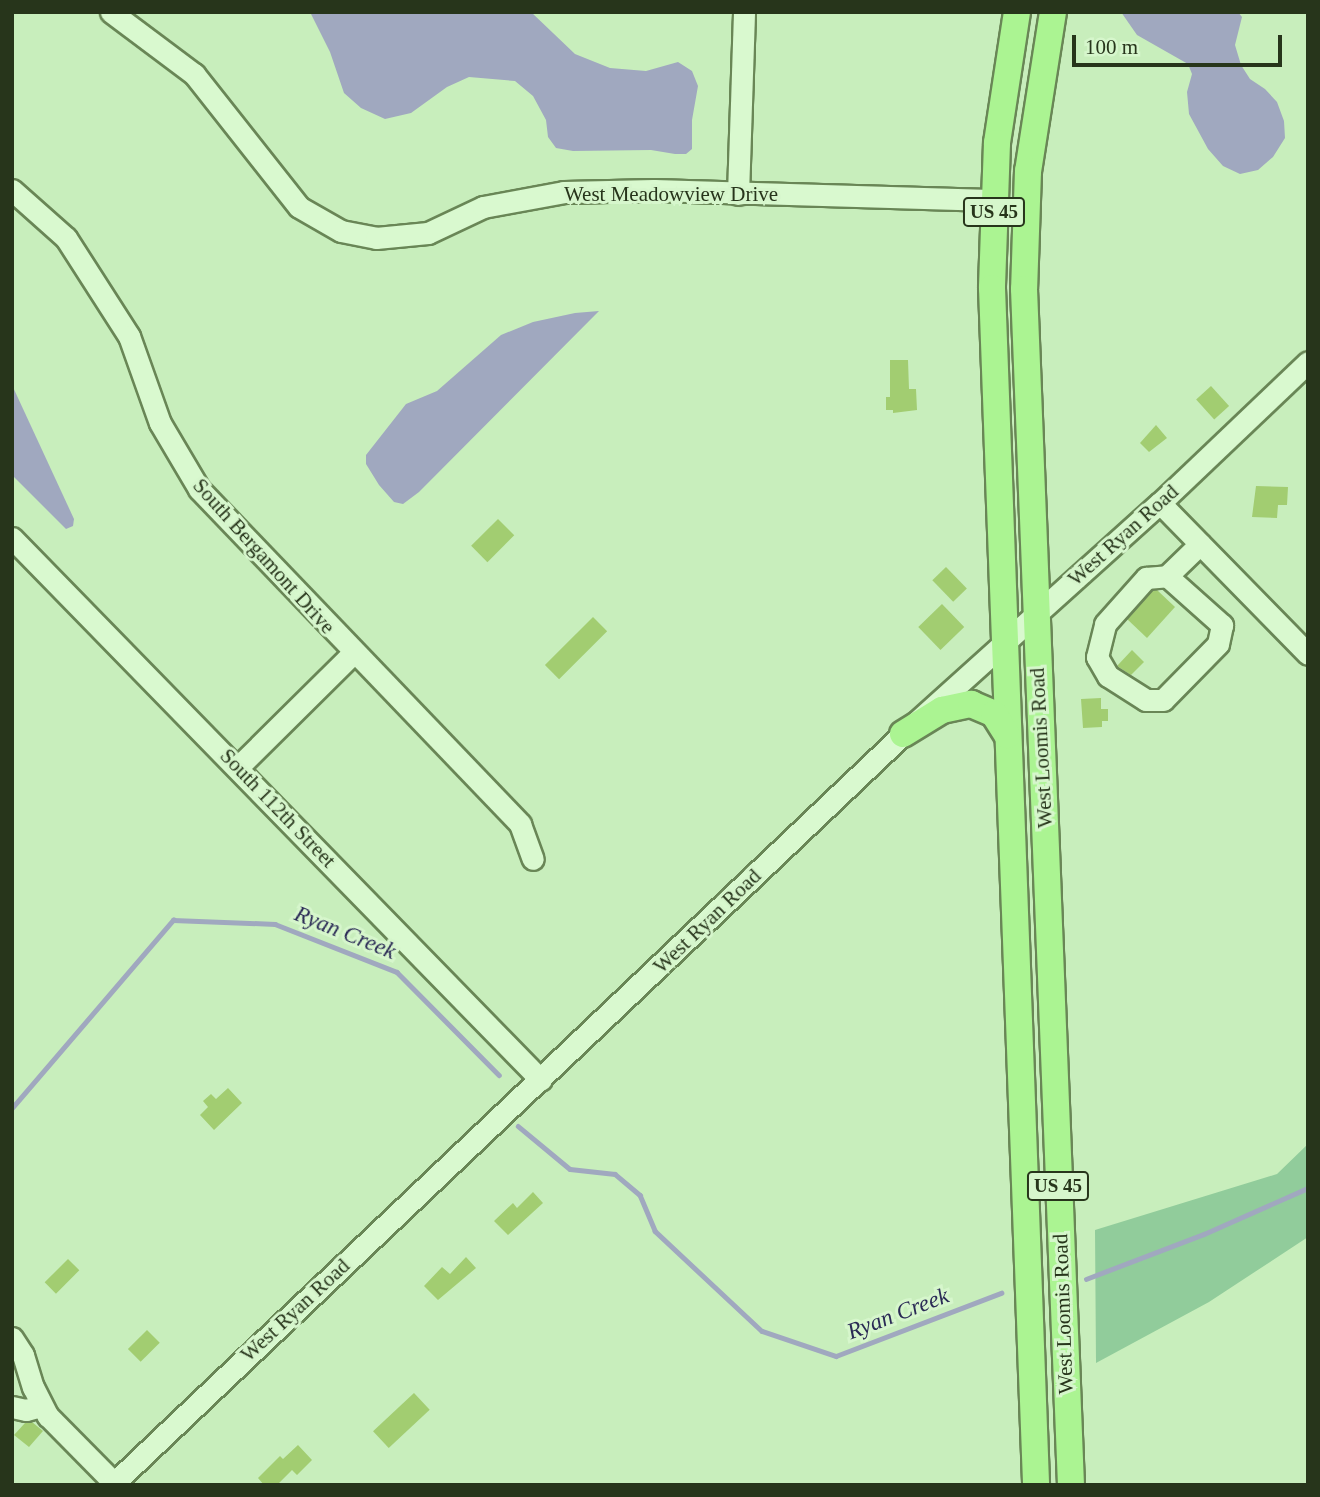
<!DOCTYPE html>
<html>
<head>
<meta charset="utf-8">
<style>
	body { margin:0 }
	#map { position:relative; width:1320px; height:1497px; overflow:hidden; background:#c8eebc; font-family:Georgia,serif }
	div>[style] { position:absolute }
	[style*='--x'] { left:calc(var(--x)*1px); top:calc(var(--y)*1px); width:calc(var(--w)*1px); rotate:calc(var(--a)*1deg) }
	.green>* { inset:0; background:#91cc9b }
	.water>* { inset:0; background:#a0a8bf }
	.stream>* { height:4.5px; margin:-2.25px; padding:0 2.25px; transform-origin:2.25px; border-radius:2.25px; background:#a0a8bf }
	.building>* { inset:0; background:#a2cd71; transform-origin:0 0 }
	.roads { filter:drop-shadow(2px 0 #698656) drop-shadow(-2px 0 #698656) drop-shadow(0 2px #698656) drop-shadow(0 -2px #698656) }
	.minor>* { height:21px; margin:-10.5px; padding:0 10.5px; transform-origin:10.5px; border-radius:10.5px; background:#d9f9cf }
	.major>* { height:26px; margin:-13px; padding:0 13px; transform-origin:13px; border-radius:13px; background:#abf492 }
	span { translate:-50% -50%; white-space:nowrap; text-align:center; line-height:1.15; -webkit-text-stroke:6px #d6f6cc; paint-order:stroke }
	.shield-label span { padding:2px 5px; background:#d6f6cc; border:2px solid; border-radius:5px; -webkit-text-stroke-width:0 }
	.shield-label { font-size:19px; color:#27351b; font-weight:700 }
	.street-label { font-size:21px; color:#27351b }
	.water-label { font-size:23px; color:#2a2a55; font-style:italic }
	.frame { position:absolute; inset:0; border:14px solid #27351b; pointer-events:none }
	.scale { position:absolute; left:1072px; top:35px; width:210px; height:32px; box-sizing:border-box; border:4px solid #27351b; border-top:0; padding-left:9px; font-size:21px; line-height:24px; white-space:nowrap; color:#27351b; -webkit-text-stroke:5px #d6f6cc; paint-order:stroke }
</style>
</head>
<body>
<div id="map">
	<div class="green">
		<i style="clip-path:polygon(1308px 1144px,1308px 1237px,1209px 1302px,1096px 1363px,1095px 1230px,1277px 1174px)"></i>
	</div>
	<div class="water">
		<i style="clip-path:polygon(310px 12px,531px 12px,575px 54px,610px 68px,646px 71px,678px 62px,692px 71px,698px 86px,692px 120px,692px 149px,686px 154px,675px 154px,651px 150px,573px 151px,556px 148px,548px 137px,546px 120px,533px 96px,515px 81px,469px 77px,447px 87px,411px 113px,385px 119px,361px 108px,344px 93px,330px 52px)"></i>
		<i style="clip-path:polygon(1121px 12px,1238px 12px,1242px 17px,1235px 45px,1241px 65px,1250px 79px,1265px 89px,1277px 102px,1284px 121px,1285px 138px,1273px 157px,1258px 170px,1240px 174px,1223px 166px,1208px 149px,1189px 114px,1187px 92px,1192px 74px,1188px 64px,1137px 35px)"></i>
		<i style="clip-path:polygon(599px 311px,419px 492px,403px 504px,394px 502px,379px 485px,366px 464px,366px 455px,406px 404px,437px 391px,501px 335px,533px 322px,575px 313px)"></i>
		<i style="clip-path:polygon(12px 385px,74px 519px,73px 526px,66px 529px,12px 475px)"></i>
	</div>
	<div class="stream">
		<i style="--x:12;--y:1108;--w:248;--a:-49.4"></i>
		<i style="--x:173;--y:920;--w:102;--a:2.2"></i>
		<i style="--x:275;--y:924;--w:131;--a:21.5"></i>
		<i style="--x:397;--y:972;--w:145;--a:45.3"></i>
		<i style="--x:518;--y:1126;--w:67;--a:39.6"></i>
		<i style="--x:570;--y:1169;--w:45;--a:6.3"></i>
		<i style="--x:615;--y:1174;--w:33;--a:40"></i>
		<i style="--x:640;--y:1195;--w:39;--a:67"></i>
		<i style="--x:655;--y:1231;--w:146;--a:43.1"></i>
		<i style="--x:762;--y:1331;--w:78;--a:18.7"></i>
		<i style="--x:836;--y:1356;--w:177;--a:-20.9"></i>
		<i style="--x:1086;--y:1279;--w:126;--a:-20.9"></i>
		<i style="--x:1204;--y:1234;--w:114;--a:-23.9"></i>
	</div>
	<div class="building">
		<i style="clip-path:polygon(890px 360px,908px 360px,909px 389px,916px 389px,917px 410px,893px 413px,893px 410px,886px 410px,886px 397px,890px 397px)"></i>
		<i style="left:1211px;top:386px;width:27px;height:20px;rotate:48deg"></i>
		<i style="clip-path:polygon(1156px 425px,1167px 438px,1149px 452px,1140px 443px)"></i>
		<i style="clip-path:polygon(1256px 486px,1288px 487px,1287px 505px,1278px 505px,1277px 518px,1252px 517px)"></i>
		<i style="left:498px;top:519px;width:23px;height:38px;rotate:45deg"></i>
		<i style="left:946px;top:567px;width:30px;height:19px;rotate:46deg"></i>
		<i style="clip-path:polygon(1157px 590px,1175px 607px,1147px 638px,1127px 619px,1152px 591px)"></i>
		<i style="left:942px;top:604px;width:32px;height:33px;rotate:46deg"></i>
		<i style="left:593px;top:617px;width:20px;height:68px;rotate:45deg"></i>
		<i style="clip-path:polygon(1132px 650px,1144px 662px,1131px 675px,1117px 666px)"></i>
		<i style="clip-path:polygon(1101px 698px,1101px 709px,1108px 709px,1108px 721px,1102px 721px,1102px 727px,1083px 728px,1081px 699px)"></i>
		<i style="clip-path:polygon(228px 1088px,242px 1103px,214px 1130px,200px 1115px,208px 1107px,203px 1101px,211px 1094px,216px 1099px)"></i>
		<i style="clip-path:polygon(533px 1192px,543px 1203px,508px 1235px,494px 1221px,513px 1203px,517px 1208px)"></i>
		<i style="clip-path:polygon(466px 1257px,476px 1268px,438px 1300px,424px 1286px,442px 1267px,450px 1274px)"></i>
		<i style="left:68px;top:1259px;width:16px;height:33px;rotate:45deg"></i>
		<i style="left:147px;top:1330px;width:18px;height:27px;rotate:45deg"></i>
		<i style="left:414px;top:1393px;width:23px;height:56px;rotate:47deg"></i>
		<i style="clip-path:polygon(32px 1422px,43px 1431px,29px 1447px,14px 1435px,25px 1423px)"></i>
		<i style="clip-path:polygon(298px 1445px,312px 1460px,297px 1475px,292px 1470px,277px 1485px,264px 1485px,258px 1478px,280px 1456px,283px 1459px)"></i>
	</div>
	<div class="roads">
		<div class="minor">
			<i style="--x:111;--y:12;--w:104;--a:36.8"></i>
			<i style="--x:194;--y:74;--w:169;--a:51.7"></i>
			<i style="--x:299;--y:207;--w:48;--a:29.7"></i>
			<i style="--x:341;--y:231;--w:36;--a:11"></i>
			<i style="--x:376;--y:238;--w:52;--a:-5.5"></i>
			<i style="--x:428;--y:233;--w:61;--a:-25.3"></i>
			<i style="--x:483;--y:207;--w:82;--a:-10.5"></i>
			<i style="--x:564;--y:192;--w:90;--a:-1.3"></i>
			<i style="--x:654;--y:190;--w:341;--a:1.7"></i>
			<i style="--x:12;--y:190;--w:72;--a:41.6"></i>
			<i style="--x:66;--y:238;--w:117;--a:57.3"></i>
			<i style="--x:129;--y:336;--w:92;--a:70.4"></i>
			<i style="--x:160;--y:423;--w:77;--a:59.4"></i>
			<i style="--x:199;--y:489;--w:464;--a:46.2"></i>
			<i style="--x:520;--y:824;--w:37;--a:70"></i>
			<i style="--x:738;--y:194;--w:182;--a:-88.1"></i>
			<i style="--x:1160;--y:503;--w:211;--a:45.6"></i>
			<i style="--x:12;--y:538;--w:757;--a:45.7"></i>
			<i style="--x:1167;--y:576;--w:74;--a:41.7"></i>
			<i style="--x:1222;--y:625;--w:19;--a:102"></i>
			<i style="--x:1218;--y:644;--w:78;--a:134.5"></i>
			<i style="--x:1163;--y:700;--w:17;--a:180"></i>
			<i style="--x:1146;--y:700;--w:45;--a:-147.7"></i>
			<i style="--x:1108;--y:676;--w:22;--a:-120"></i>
			<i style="--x:1097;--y:657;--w:34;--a:-76"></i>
			<i style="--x:1105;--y:624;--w:62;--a:-48.3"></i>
			<i style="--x:1146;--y:578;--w:21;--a:-5"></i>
			<i style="--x:1167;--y:576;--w:46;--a:-44.1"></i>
			<i style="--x:238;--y:767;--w:162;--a:-44.7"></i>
			<i style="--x:12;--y:1338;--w:20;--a:57"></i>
			<i style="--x:23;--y:1355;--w:34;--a:73"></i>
			<i style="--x:33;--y:1387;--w:33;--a:63"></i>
			<i style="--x:48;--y:1416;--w:94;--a:45.4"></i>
			<i style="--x:12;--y:1407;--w:14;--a:12"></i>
			<i style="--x:26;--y:1410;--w:16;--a:-15"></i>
			<i style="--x:112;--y:1485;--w:1091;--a:-43.51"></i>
			<i style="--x:903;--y:734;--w:346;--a:-42"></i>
			<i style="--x:1160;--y:503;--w:204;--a:-43.6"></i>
		</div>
		<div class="major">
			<i style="--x:1017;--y:12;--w:133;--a:98.7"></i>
			<i style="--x:997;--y:143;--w:145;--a:92"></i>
			<i style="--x:992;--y:288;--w:1198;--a:87.89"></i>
			<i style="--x:1053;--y:12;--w:161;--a:98.9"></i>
			<i style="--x:1028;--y:171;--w:118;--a:91.9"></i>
			<i style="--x:1024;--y:289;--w:1197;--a:87.75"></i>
			<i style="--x:903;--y:734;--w:46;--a:-31.6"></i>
			<i style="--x:942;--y:710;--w:30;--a:-12"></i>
			<i style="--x:971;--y:704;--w:25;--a:23"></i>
			<i style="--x:994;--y:714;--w:25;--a:58"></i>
		</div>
	</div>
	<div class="shield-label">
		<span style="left:994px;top:212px">US 45</span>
		<span style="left:1058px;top:1186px">US 45</span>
	</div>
	<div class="street-label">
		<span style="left:671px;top:194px">West Meadowview Drive</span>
		<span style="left:1123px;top:535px;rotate:-42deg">West Ryan Road</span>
		<span style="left:264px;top:556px;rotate:48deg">South Bergamont Drive</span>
		<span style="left:1041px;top:748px;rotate:-93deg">West Loomis Road</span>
		<span style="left:278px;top:808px;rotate:46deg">South 112th Street</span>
		<span style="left:707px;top:921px;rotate:-44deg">West Ryan Road</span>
		<span style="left:295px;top:1310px;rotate:-43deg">West Ryan Road</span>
		<span style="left:1063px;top:1314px;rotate:-92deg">West Loomis Road</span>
	</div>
	<div class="water-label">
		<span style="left:345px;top:933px;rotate:22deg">Ryan Creek</span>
		<span style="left:898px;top:1314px;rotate:-21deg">Ryan Creek</span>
	</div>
	<div class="frame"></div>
	<div class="scale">100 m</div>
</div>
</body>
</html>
